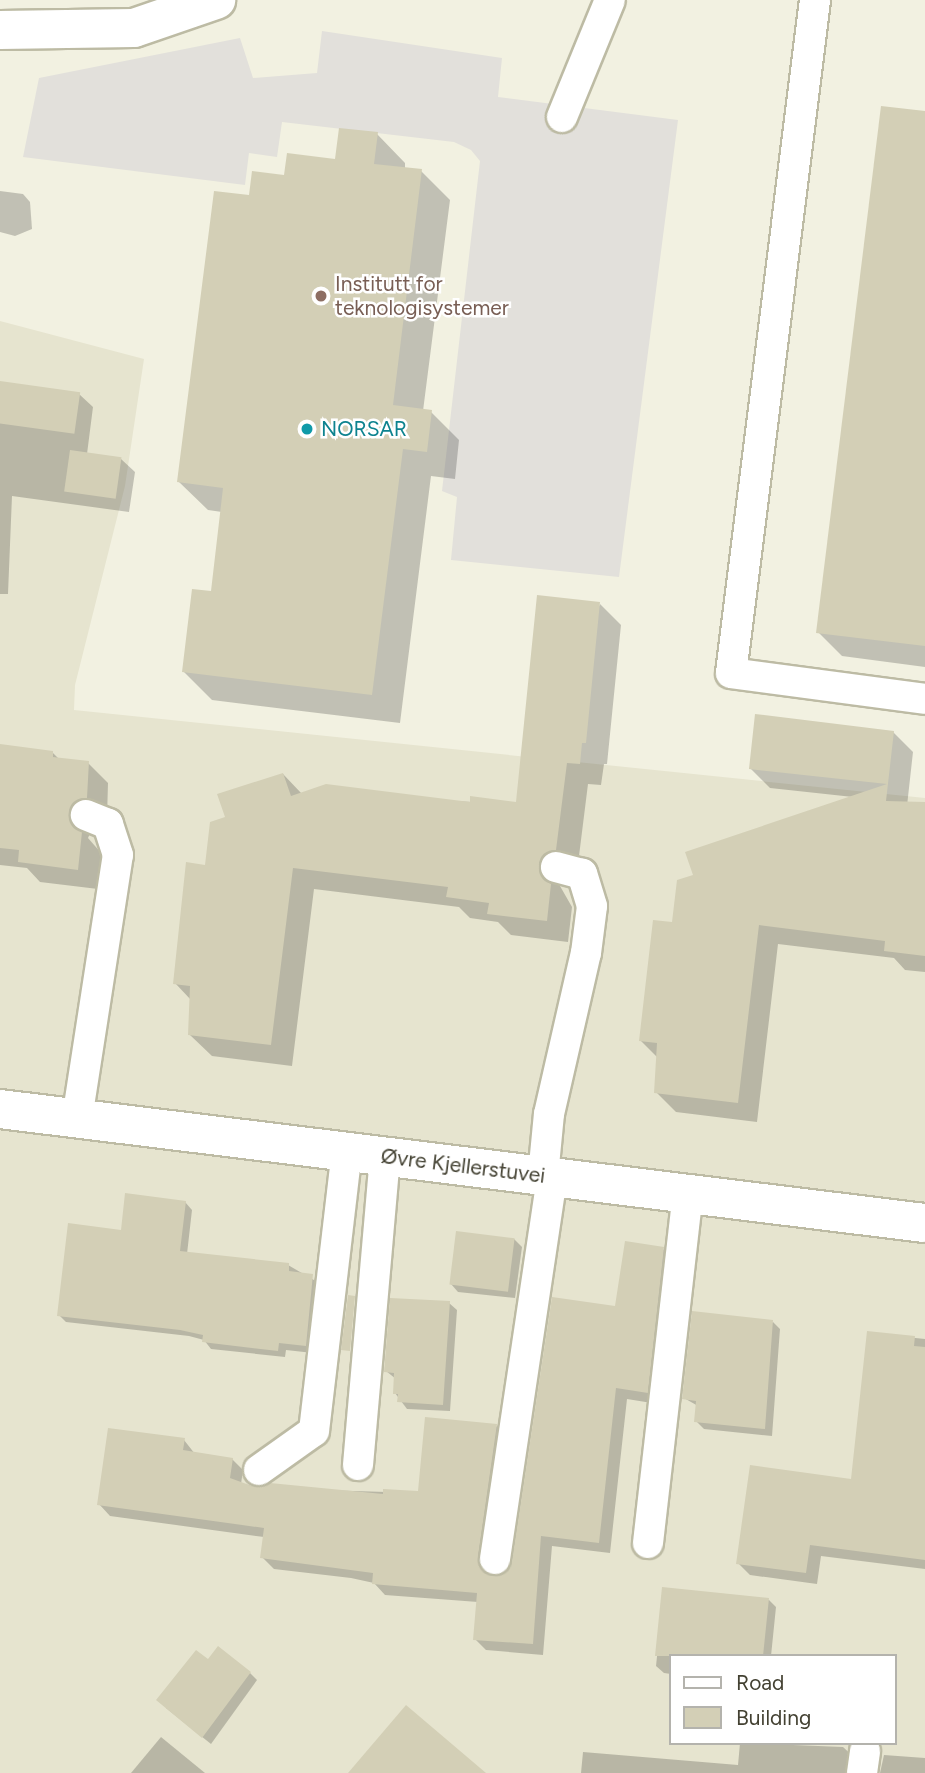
<!DOCTYPE html>
<html>
<head>
<meta charset="utf-8">
<style>
	body { margin:0 }
	#map { position:relative; width:925px; height:1773px; overflow:hidden; background:#f2f1e1; font-family:Figtree,sans-serif }
	div>[style] { position:absolute }
	[style*='--x'] { left:calc(var(--x)*1px); top:calc(var(--y)*1px); width:calc(var(--w)*1px); rotate:calc(var(--a)*1deg) }
	.residential>* { inset:0; background:#e6e4cf }
	.parking>* { inset:0; background:#e2e0db }
	.shadow>* { inset:0; background:#0003 }
	.building>* { inset:0; background:#d3cfb6; transform-origin:0 0 }
	.roads { filter:drop-shadow(2px 0 #bdbba4) drop-shadow(-2px 0 #bdbba4) drop-shadow(0 2px #bdbba4) drop-shadow(0 -2px #bdbba4) }
	.lane>* { height:30px; margin:-15px; padding:0 15px; transform-origin:15px; border-radius:15px; background:#fff }
	.street>* { height:38px; margin:-19px; padding:0 19px; transform-origin:19px; border-radius:19px; background:#fff }
	.dots>* { width:19px; height:19px; translate:-50% -50%; box-sizing:border-box; border:4px solid #fff; border-radius:50% }
	span { translate:-50% -50%; white-space:nowrap; text-align:center; line-height:1.15; -webkit-text-stroke:5px #fff; paint-order:stroke }
	.education-label { font-size:21px; color:#785e54 }
	.left { translate:0 -50%; text-align:left }
	.culture-label { font-size:21px; color:#0d838f }
	.street-label { font-size:21px; color:#434132 }
	.legend { position:absolute; left:669px; top:1654px; width:228px; height:91px; box-sizing:border-box; background:#fff; border:2px solid #b4b3ad; margin:0; padding:9px 12px; list-style:none; font-size:21px; color:#434132 }
	.legend li { display:flex; align-items:center; gap:14px; height:35px }
	.legend b { width:35px; border:2px solid #b4b3ad }
</style>
</head>
<body>
<div id="map">
	<div class="residential">
		<i style="clip-path:polygon(evenodd,0 321px,144px 359px,125px 486px,75px 685px,74px 710px,925px 798px,925px 1773px,0 1773px,0 321px,671px 1656px,895px 1656px,895px 1743px,671px 1743px,671px 1656px)"></i>
	</div>
	<div class="parking">
		<i style="clip-path:polygon(322px 31px,502px 58px,498px 97px,678px 120px,619px 577px,451px 560px,457px 497px,442px 491px,480px 161px,471px 150px,454px 142px,282px 122px,277px 157px,249px 153px,245px 185px,23px 157px,39px 78px,240px 38px,253px 78px,317px 73px)"></i>
	</div>
	<div class="shadow">
		<i style="clip-path:polygon(925px 113px,925px 667px,842px 656px,818px 632px)"></i>
		<i style="clip-path:polygon(377px 134px,405px 163px,405px 169px,421px 171px,450px 200px,423px 411px,431px 412px,459px 440px,455px 479px,431px 476px,400px 723px,212px 700px,183px 671px,212px 593px,222px 512px,208px 510px,179px 482px,250px 197px,286px 177px,336px 161px)"></i>
		<i style="clip-path:polygon(0 191px,23px 194px,30px 202px,32px 229px,15px 236px,0 232px)"></i>
		<i style="clip-path:polygon(0 383px,79px 394px,93px 407px,87px 454px,121px 459px,135px 472px,129px 512px,12px 496px,8px 594px,0 594px)"></i>
		<i style="clip-path:polygon(600px 604px,621px 625px,607px 764px,604px 764px,601px 785px,588px 784px,577px 872px,566px 876px,560px 886px,572px 907px,568px 942px,511px 935px,498px 922px,470px 918px,459px 907px,314px 889px,292px 1066px,212px 1056px,190px 1035px,191px 1000px,175px 983px,207px 866px,227px 818px,283px 774px,302px 794px,517px 804px)"></i>
		<i style="clip-path:polygon(893px 732px,913px 752px,902px 851px,925px 854px,925px 972px,905px 970px,894px 958px,778px 944px,757px 1122px,676px 1112px,656px 1092px,658px 1058px,641px 1041px,673px 924px,695px 876px,853px 797px,770px 788px,751px 769px)"></i>
		<i style="clip-path:polygon(0 752px,52px 752px,59px 759px,88px 763px,108px 783px,107px 818px,95px 822px,88px 838px,102px 854px,98px 889px,40px 882px,27px 868px,0 865px)"></i>
		<i style="clip-path:polygon(185px 1202px,192px 1210px,187px 1254px,288px 1265px,319px 1283px,313px 1353px,286px 1350px,285px 1357px,211px 1349px,204px 1340px,189px 1336px,66px 1322px,59px 1315px,122px 1232px)"></i>
		<i style="clip-path:polygon(514px 1239px,522px 1247px,515px 1298px,458px 1292px,451px 1284px)"></i>
		<i style="clip-path:polygon(663px 1249px,675px 1260px,658px 1404px,627px 1399px,610px 1553px,552px 1546px,543px 1655px,486px 1650px,475px 1639px,478px 1602px,385px 1595px,374px 1583px,351px 1578px,274px 1569px,262px 1557px,264px 1537px,110px 1516px,99px 1504px,184px 1440px,195px 1454px,232px 1459px,243px 1470px,241px 1484px,252px 1488px,420px 1493px,497px 1426px,508px 1437px,488px 1570px,491px 1576px,501px 1577px,514px 1562px,617px 1308px)"></i>
		<i style="clip-path:polygon(449px 1303px,457px 1310px,450px 1411px,407px 1409px,395px 1393px,396px 1379px,386px 1371px)"></i>
		<i style="clip-path:polygon(773px 1322px,780px 1329px,772px 1436px,704px 1429px,696px 1421px,698px 1406px,684px 1398px)"></i>
		<i style="clip-path:polygon(868px 1333px,925px 1339px,925px 1569px,821px 1556px,817px 1584px,750px 1575px,738px 1563px,853px 1480px)"></i>
		<i style="clip-path:polygon(664px 1589px,769px 1600px,776px 1607px,771px 1656px,671px 1656px,671px 1674px,664px 1673px,656px 1666px)"></i>
		<i style="clip-path:polygon(208px 1661px,250px 1673px,257px 1680px,211px 1744px,166px 1708px)"></i>
		<i style="clip-path:polygon(161px 1737px,205px 1773px,131px 1773px)"></i>
		<i style="clip-path:polygon(740px 1743px,843px 1747px,857px 1760px,857px 1773px,581px 1773px,583px 1752px,738px 1765px)"></i>
		<i style="clip-path:polygon(884px 1755px,925px 1758px,925px 1773px,880px 1773px)"></i>
	</div>
	<div class="building">
		<i style="clip-path:polygon(881px 106px,925px 111px,925px 646px,816px 633px)"></i>
		<i style="clip-path:polygon(339px 128px,378px 132px,374px 164px,422px 169px,393px 405px,432px 410px,427px 452px,403px 449px,372px 695px,182px 672px,192px 589px,211px 591px,223px 488px,177px 482px,214px 191px,249px 195px,252px 171px,284px 175px,287px 153px,335px 159px)"></i>
		<i style="left:0;top:381px;width:81px;height:42px;rotate:8deg"></i>
		<i style="left:70px;top:450px;width:52px;height:42px;rotate:8deg"></i>
		<i style="clip-path:polygon(537px 595px,600px 602px,586px 743px,582px 743px,580px 764px,567px 763px,556px 850px,544px 854px,539px 863px,543px 879px,551px 884px,547px 921px,487px 914px,489px 903px,446px 897px,448px 887px,293px 868px,271px 1045px,188px 1035px,190px 986px,173px 984px,186px 862px,205px 865px,210px 822px,225px 817px,217px 794px,283px 773px,291px 796px,326px 784px,470px 802px,470px 796px,516px 802px)"></i>
		<i style="clip-path:polygon(755px 714px,894px 731px,886px 801px,925px 802px,925px 956px,884px 951px,885px 941px,759px 925px,738px 1103px,654px 1093px,657px 1043px,639px 1041px,653px 920px,672px 922px,677px 880px,693px 875px,685px 852px,887px 784px,749px 769px)"></i>
		<i style="clip-path:polygon(0 744px,53px 751px,53px 757px,89px 761px,87px 798px,75px 802px,69px 817px,82px 832px,78px 870px,18px 862px,19px 850px,0 848px)"></i>
		<i style="clip-path:polygon(125px 1193px,186px 1201px,180px 1251px,289px 1263px,289px 1271px,313px 1274px,306px 1346px,279px 1343px,278px 1351px,202px 1342px,203px 1335px,180px 1330px,57px 1316px,68px 1223px,121px 1230px)"></i>
		<i style="left:456px;top:1231px;width:59px;height:54px;rotate:7deg"></i>
		<i style="clip-path:polygon(625px 1241px,664px 1247px,648px 1393px,616px 1388px,599px 1543px,541px 1536px,533px 1644px,473px 1640px,477px 1593px,372px 1584px,373px 1573px,260px 1558px,264px 1528px,97px 1505px,108px 1428px,185px 1438px,183px 1450px,233px 1458px,230px 1478px,252px 1486px,270px 1483px,383px 1494px,383px 1489px,418px 1491px,425px 1417px,497px 1424px,478px 1557px,485px 1573px,502px 1575px,512px 1562px,552px 1297px,615px 1306px)"></i>
		<i style="clip-path:polygon(348px 1295px,355px 1296px,350px 1351px,341px 1350px)"></i>
		<i style="clip-path:polygon(390px 1298px,450px 1301px,443px 1405px,397px 1402px,398px 1394px,393px 1394px,394px 1373px,384px 1372px)"></i>
		<i style="clip-path:polygon(692px 1311px,773px 1320px,765px 1429px,694px 1422px,696px 1401px,682px 1399px)"></i>
		<i style="clip-path:polygon(867px 1331px,915px 1336px,914px 1346px,925px 1347px,925px 1560px,810px 1545px,806px 1573px,736px 1564px,750px 1465px,851px 1479px)"></i>
		<i style="clip-path:polygon(662px 1587px,769px 1598px,763px 1656px,655px 1656px)"></i>
		<i style="clip-path:polygon(218px 1646px,251px 1672px,202px 1738px,156px 1700px,196px 1650px,208px 1659px)"></i>
		<i style="clip-path:polygon(406px 1705px,486px 1773px,348px 1773px)"></i>
	</div>
	<div class="roads">
		<div class="lane">
			<i style="--x:815;--y:0;--w:678;--a:97.11"></i>
			<i style="--x:731;--y:673;--w:196;--a:7.6"></i>
			<i style="--x:562;--y:117;--w:126;--a:-67.7"></i>
			<i style="--x:77;--y:1119;--w:267;--a:-81.2"></i>
			<i style="--x:118;--y:855;--w:33;--a:-108"></i>
			<i style="--x:108;--y:824;--w:24;--a:-158"></i>
			<i style="--x:543;--y:1176;--w:62;--a:-84.5"></i>
			<i style="--x:549;--y:1114;--w:165;--a:-77.1"></i>
			<i style="--x:586;--y:953;--w:47;--a:-82.7"></i>
			<i style="--x:592;--y:906;--w:34;--a:-107"></i>
			<i style="--x:582;--y:874;--w:27;--a:-165"></i>
			<i style="--x:358;--y:1465;--w:310;--a:-85"></i>
			<i style="--x:259;--y:1470;--w:67;--a:-35.3"></i>
			<i style="--x:314;--y:1431;--w:281;--a:-83.3"></i>
			<i style="--x:648;--y:1543;--w:351;--a:-83.5"></i>
			<i style="--x:495;--y:1559;--w:386;--a:-81.5"></i>
			<i style="--x:862;--y:1773;--w:22;--a:-82"></i>
		</div>
		<div class="street">
			<i style="--x:0;--y:30;--w:134;--a:-0.9"></i>
			<i style="--x:134;--y:28;--w:87;--a:-18.9"></i>
			<i style="--x:0;--y:1109;--w:932;--a:7.03"></i>
		</div>
	</div>
	<div class="dots">
		<i style="left:321px;top:296px;background:#8d6e63"></i>
		<i style="left:307px;top:429px;background:#0f9aa8"></i>
	</div>
	<div class="education-label">
		<span class="left" style="left:335px;top:296px">Institutt for<br>teknologisystemer</span>
	</div>
	<div class="culture-label">
		<span class="left" style="left:321px;top:429px">NORSAR</span>
	</div>
	<div class="street-label">
		<span style="left:463px;top:1166px;rotate:7deg">Øvre Kjellerstuvei</span>
	</div>
	<ul class="legend">
	<li><b style="height:9px;background:#fff"></b>Road</li>
	<li><b style="height:19px;background:#d3cfb6"></b>Building</li>
	</ul>
</div>
</body>
</html>
